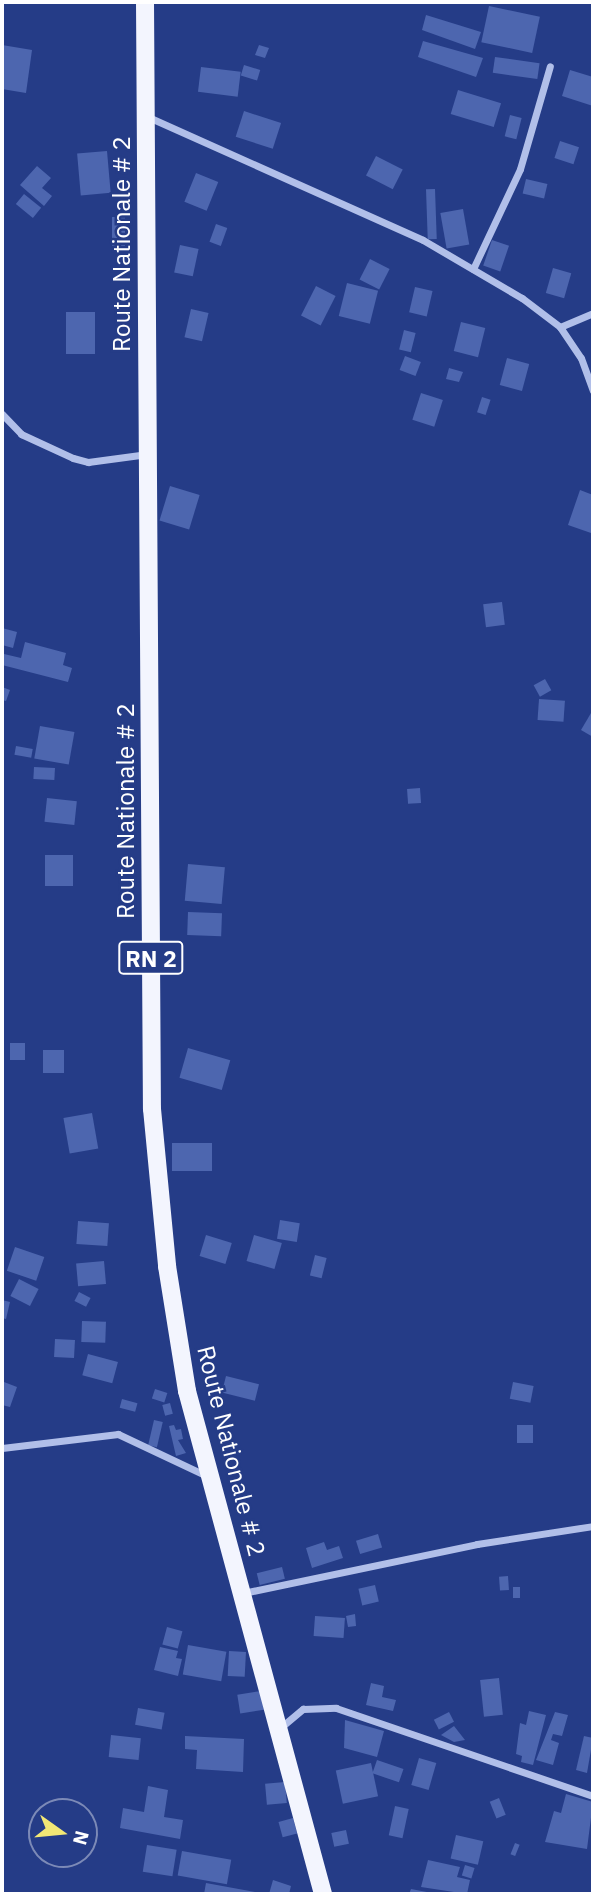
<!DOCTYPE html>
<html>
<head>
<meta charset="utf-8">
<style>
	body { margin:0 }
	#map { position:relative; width:595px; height:1896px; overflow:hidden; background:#253c87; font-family:"IBM Plex Sans",sans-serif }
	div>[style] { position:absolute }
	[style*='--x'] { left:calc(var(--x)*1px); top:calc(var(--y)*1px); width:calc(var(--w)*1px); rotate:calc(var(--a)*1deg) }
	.building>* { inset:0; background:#4d66af; transform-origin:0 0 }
	.minor>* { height:7px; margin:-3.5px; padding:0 3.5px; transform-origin:3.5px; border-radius:3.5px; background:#b1bfe9 }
	.primary>* { height:18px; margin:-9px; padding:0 9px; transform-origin:9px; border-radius:9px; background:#f3f5fe }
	span { translate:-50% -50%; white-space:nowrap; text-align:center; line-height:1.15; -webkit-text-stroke:5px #253c87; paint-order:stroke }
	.shield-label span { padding:2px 5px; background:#253c87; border:2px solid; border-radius:5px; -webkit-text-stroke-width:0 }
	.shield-label { font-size:23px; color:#fff; font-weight:700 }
	.street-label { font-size:24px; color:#fff }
	.frame { position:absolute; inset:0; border:4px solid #fff; pointer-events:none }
	.north { position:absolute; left:28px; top:1798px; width:70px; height:70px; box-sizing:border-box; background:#253c87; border:2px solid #7c8ab7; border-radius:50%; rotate:105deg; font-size:19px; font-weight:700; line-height:28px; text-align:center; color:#fff }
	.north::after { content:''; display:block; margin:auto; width:24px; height:32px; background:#f2e775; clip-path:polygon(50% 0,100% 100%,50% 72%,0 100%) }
</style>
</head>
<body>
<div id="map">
	<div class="building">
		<i style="left:489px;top:6px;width:52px;height:37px;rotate:12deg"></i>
		<i style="clip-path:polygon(426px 15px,481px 32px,475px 49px,422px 30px)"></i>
		<i style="clip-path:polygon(423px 41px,483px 58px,476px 77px,418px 57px)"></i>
		<i style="clip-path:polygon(2px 45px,32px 50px,26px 93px,2px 89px)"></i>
		<i style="clip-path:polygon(259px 45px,269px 48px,265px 58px,255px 55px)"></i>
		<i style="left:495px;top:57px;width:45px;height:16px;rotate:8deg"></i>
		<i style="left:244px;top:65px;width:17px;height:11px;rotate:17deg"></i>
		<i style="left:201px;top:67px;width:40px;height:25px;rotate:7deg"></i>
		<i style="clip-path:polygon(570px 70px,593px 77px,593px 106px,562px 96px)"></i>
		<i style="left:458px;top:90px;width:45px;height:25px;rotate:17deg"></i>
		<i style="left:244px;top:111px;width:39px;height:27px;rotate:18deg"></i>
		<i style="left:510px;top:115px;width:12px;height:22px;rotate:14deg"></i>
		<i style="left:560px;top:141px;width:20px;height:18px;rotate:18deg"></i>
		<i style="left:107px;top:151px;width:42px;height:30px;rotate:85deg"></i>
		<i style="left:376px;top:156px;width:30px;height:22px;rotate:27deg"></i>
		<i style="clip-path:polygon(37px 166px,51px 178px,42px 188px,52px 196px,44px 206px,20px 185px)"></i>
		<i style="left:196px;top:173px;width:24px;height:31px;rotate:22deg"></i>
		<i style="left:526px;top:179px;width:22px;height:15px;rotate:13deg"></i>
		<i style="left:435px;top:189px;width:50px;height:9px;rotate:88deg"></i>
		<i style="left:24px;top:194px;width:22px;height:13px;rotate:39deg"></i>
		<i style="left:463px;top:209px;width:36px;height:23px;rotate:80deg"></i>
		<i style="left:112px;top:217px;width:13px;height:35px"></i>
		<i style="left:216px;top:224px;width:12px;height:19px;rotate:20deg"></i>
		<i style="left:492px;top:240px;width:18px;height:27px;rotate:19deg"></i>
		<i style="left:180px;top:245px;width:19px;height:28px;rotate:12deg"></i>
		<i style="left:370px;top:259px;width:22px;height:23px;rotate:27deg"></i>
		<i style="left:553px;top:268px;width:19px;height:26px;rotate:16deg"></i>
		<i style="left:347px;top:283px;width:32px;height:34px;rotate:14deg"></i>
		<i style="left:316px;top:286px;width:22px;height:33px;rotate:27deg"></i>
		<i style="left:415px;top:287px;width:18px;height:26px;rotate:13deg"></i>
		<i style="left:191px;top:309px;width:18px;height:29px;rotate:13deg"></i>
		<i style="left:66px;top:312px;width:29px;height:42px"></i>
		<i style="left:461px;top:322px;width:25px;height:30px;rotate:14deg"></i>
		<i style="left:404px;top:330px;width:12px;height:20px;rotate:14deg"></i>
		<i style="left:405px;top:356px;width:17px;height:15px;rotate:21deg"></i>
		<i style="left:507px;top:358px;width:23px;height:28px;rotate:15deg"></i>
		<i style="clip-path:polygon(449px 368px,463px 372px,459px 382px,446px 379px)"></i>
		<i style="left:421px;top:393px;width:23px;height:28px;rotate:18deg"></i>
		<i style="left:482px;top:397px;width:9px;height:16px;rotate:18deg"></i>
		<i style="left:170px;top:486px;width:31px;height:36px;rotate:17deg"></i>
		<i style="clip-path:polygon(580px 490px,593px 495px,591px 533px,568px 525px)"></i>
		<i style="left:502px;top:602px;width:23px;height:19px;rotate:83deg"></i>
		<i style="clip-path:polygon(2px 628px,17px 632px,13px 648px,2px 645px)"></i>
		<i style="clip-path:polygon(25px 642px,66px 653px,63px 665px,72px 668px,68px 682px,2px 665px,4px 654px,21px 658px)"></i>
		<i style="left:545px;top:679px;width:13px;height:13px;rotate:61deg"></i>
		<i style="clip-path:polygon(2px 687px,10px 690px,6px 701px,2px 700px)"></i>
		<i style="left:539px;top:699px;width:26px;height:21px;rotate:4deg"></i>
		<i style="clip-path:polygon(591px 713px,593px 714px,593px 737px,581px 730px)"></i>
		<i style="left:40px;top:726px;width:35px;height:33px;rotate:10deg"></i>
		<i style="left:16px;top:746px;width:17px;height:9px;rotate:10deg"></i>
		<i style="left:34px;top:767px;width:21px;height:12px;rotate:3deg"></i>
		<i style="left:420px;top:788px;width:15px;height:13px;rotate:86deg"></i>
		<i style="left:47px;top:798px;width:30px;height:24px;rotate:6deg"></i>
		<i style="left:45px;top:855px;width:28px;height:31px"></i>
		<i style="left:188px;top:864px;width:37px;height:37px;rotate:5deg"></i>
		<i style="left:188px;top:912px;width:34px;height:23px;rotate:2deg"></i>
		<i style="left:10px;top:1043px;width:15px;height:17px"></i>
		<i style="left:188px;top:1048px;width:44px;height:31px;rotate:16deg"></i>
		<i style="left:43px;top:1050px;width:21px;height:23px"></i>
		<i style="left:92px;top:1113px;width:36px;height:29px;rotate:80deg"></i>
		<i style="left:172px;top:1143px;width:40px;height:28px"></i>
		<i style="left:280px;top:1220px;width:20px;height:19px;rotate:9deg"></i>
		<i style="left:78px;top:1221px;width:31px;height:23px;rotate:4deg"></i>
		<i style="left:206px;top:1235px;width:27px;height:22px;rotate:17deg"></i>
		<i style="left:254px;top:1235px;width:29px;height:27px;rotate:16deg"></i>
		<i style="left:15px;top:1247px;width:31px;height:25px;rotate:19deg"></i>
		<i style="left:315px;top:1255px;width:12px;height:21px;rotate:14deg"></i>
		<i style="left:104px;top:1261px;width:23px;height:28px;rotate:85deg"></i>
		<i style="left:19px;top:1279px;width:22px;height:19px;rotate:27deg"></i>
		<i style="left:79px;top:1292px;width:13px;height:10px;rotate:27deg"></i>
		<i style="clip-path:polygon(2px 1300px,10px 1302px,6px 1319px,2px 1318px)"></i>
		<i style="left:82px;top:1321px;width:24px;height:21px;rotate:2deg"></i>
		<i style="left:55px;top:1339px;width:20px;height:18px;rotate:3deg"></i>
		<i style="left:88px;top:1354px;width:31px;height:22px;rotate:15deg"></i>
		<i style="left:226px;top:1376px;width:34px;height:17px;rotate:14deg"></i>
		<i style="clip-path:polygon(4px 1382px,17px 1387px,10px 1407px,2px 1405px)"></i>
		<i style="left:513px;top:1382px;width:21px;height:17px;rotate:11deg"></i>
		<i style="left:155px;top:1389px;width:13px;height:10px;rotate:18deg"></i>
		<i style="left:122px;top:1399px;width:16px;height:9px;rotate:15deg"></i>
		<i style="left:170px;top:1403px;width:11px;height:8px;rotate:75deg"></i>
		<i style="left:154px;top:1420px;width:9px;height:26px;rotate:13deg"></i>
		<i style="clip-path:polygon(174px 1425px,176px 1430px,181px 1429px,183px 1439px,178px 1440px,186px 1453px,176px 1456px,169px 1426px)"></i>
		<i style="left:517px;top:1425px;width:16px;height:18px"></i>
		<i style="left:378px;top:1534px;width:14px;height:23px;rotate:73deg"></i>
		<i style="clip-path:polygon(324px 1542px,327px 1550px,339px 1546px,343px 1558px,312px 1568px,306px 1548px)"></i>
		<i style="left:282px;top:1567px;width:12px;height:26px;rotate:76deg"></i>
		<i style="left:508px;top:1576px;width:14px;height:9px;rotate:86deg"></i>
		<i style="left:375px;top:1585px;width:17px;height:17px;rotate:77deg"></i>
		<i style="left:513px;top:1587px;width:7px;height:11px"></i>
		<i style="clip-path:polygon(355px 1614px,356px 1626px,348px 1627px,346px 1616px)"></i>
		<i style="left:315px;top:1616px;width:30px;height:20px;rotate:4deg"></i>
		<i style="left:167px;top:1627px;width:16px;height:18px;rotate:15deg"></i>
		<i style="left:188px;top:1645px;width:39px;height:30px;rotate:10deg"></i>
		<i style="clip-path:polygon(160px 1647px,178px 1651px,176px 1658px,182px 1659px,178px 1676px,154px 1670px)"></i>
		<i style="left:229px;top:1651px;width:17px;height:25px;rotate:3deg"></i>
		<i style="left:499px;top:1678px;width:37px;height:19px;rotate:84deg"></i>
		<i style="clip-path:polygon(371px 1683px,384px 1686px,382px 1697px,396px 1700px,393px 1711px,366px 1705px)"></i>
		<i style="left:261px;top:1691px;width:19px;height:24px;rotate:81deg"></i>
		<i style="left:138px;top:1708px;width:27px;height:17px;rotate:10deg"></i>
		<i style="clip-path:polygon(529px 1711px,546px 1715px,533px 1765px,521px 1762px,522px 1756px,516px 1754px,520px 1723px,526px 1725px)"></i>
		<i style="left:449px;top:1712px;width:11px;height:17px;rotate:63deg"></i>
		<i style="clip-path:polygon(555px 1712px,568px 1715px,562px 1736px,553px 1734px,551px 1740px,559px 1743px,553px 1765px,536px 1760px)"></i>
		<i style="clip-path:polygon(345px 1720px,384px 1731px,377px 1757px,344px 1748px)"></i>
		<i style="clip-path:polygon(454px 1726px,465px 1740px,454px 1742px,441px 1735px)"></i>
		<i style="left:111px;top:1735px;width:30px;height:22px;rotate:6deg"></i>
		<i style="clip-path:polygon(185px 1736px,244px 1739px,243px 1772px,196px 1769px,197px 1750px,185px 1749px)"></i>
		<i style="clip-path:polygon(584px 1736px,593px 1738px,587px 1773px,576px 1770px)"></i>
		<i style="left:419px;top:1758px;width:18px;height:28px;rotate:16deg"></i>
		<i style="left:377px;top:1760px;width:28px;height:14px;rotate:19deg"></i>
		<i style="left:371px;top:1763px;width:34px;height:36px;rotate:78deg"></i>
		<i style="left:285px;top:1782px;width:21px;height:20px;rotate:85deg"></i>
		<i style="clip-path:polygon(148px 1786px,168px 1790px,164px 1817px,183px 1820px,180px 1839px,120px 1828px,123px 1808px,144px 1812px)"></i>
		<i style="clip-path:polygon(566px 1794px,593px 1802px,587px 1849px,545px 1842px,554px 1811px,561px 1813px)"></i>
		<i style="left:499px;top:1798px;width:18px;height:10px;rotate:68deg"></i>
		<i style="left:395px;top:1806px;width:14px;height:30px;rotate:12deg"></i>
		<i style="left:293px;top:1818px;width:16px;height:15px;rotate:75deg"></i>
		<i style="left:346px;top:1830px;width:14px;height:15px;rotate:78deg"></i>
		<i style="left:456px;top:1835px;width:28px;height:24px;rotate:13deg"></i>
		<i style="left:515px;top:1843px;width:5px;height:12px;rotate:22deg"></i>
		<i style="left:147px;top:1845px;width:30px;height:27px;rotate:9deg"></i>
		<i style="left:182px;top:1851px;width:50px;height:25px;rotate:10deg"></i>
		<i style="clip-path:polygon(428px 1860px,460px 1867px,457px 1877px,470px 1880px,467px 1894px,421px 1887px)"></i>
		<i style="left:465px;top:1865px;width:10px;height:11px;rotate:17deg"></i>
		<i style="clip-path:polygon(273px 1880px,291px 1886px,289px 1894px,269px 1894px)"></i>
		<i style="clip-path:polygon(206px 1883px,255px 1892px,254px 1894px,204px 1894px)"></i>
		<i style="clip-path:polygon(411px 1889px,432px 1893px,432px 1894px,409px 1894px)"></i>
	</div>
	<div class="minor">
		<i style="--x:146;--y:116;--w:303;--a:24.1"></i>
		<i style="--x:423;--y:240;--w:115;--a:30.4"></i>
		<i style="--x:522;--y:298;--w:48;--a:37.3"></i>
		<i style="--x:560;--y:327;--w:37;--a:56"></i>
		<i style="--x:581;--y:358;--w:35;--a:70"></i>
		<i style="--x:473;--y:269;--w:110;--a:-64.8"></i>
		<i style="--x:520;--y:169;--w:107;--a:-73.8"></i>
		<i style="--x:560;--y:327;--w:36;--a:-23"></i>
		<i style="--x:2;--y:414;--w:28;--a:46"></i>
		<i style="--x:21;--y:434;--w:57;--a:24.8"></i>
		<i style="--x:73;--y:458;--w:16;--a:15"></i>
		<i style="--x:88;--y:462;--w:60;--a:-7.7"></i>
		<i style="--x:2;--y:1448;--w:117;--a:-6.9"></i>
		<i style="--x:118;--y:1434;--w:101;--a:25.3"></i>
		<i style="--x:243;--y:1593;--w:239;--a:-11.8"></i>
		<i style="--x:477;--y:1544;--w:117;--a:-8.8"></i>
		<i style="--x:280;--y:1728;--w:30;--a:-40"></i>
		<i style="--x:303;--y:1709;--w:33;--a:-2"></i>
		<i style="--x:336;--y:1708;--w:272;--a:18.9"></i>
	</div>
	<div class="primary">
		<i style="--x:145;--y:2;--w:1107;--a:89.64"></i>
		<i style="--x:152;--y:1109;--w:158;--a:84.5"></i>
		<i style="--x:167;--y:1266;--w:127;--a:80.9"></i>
		<i style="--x:187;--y:1391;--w:521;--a:74.87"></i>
	</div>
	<div class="shield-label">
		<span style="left:151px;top:958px">RN 2</span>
	</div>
	<div class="street-label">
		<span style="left:122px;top:244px;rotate:-90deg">Route Nationale # 2</span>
		<span style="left:126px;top:811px;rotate:-90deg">Route Nationale # 2</span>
		<span style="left:231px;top:1451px;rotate:76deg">Route Nationale # 2</span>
	</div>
	<div class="frame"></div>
	<div class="north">N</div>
</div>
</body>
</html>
